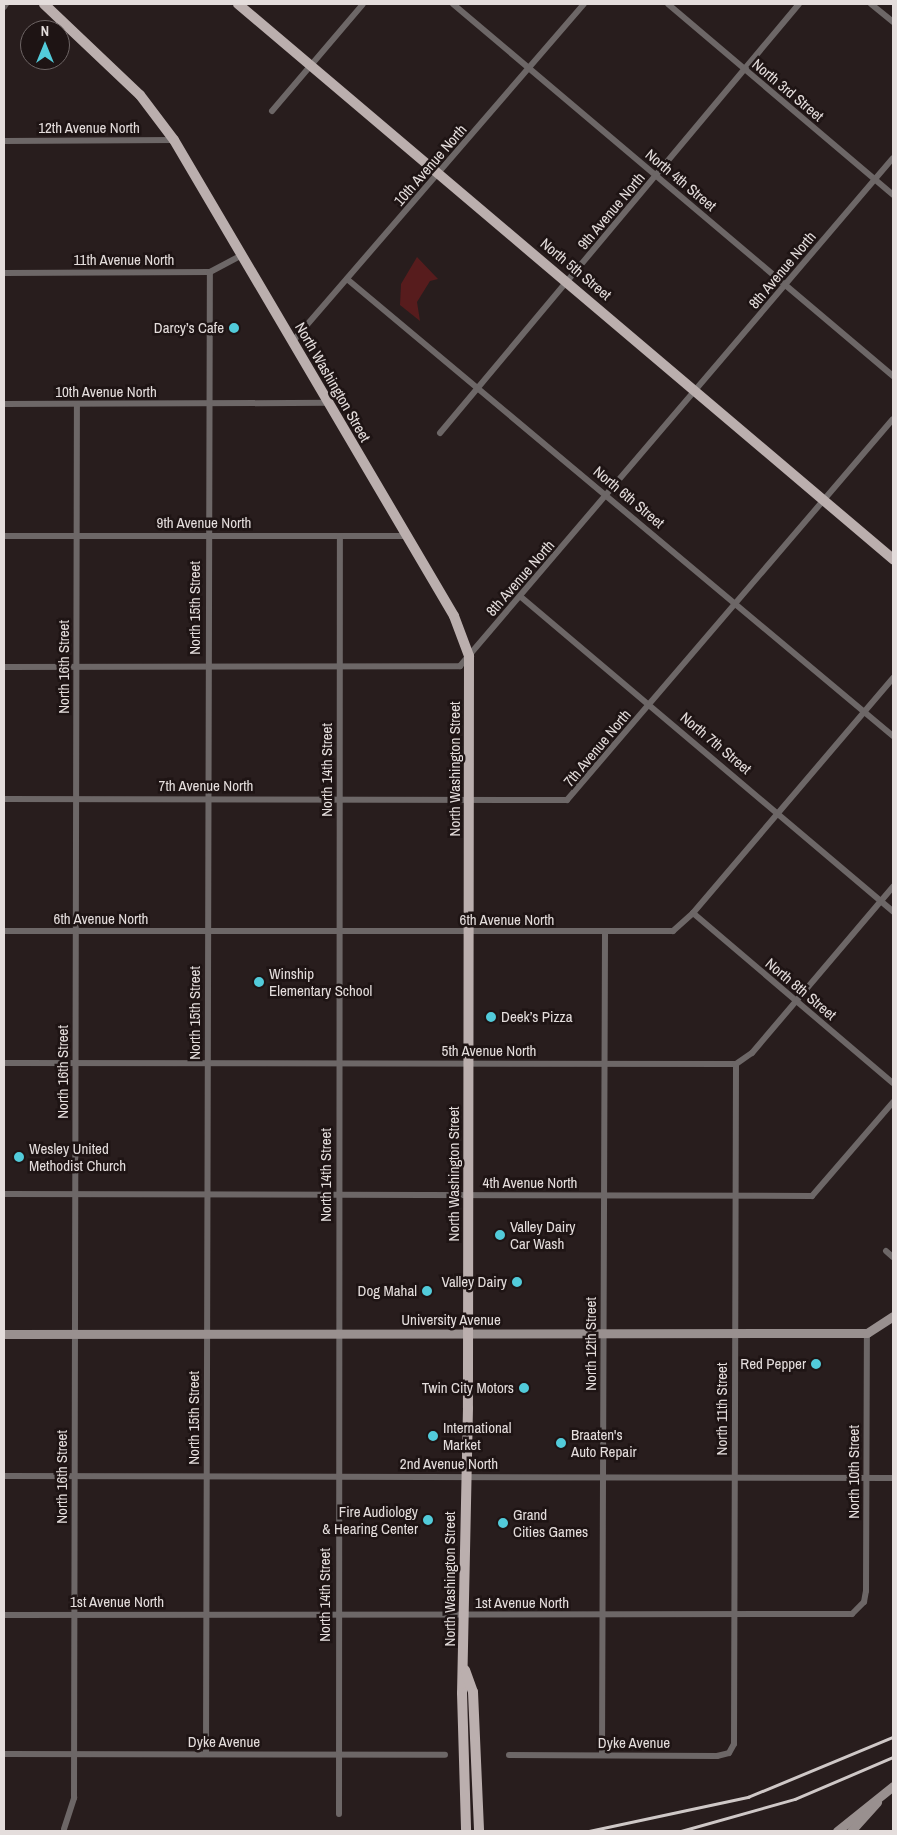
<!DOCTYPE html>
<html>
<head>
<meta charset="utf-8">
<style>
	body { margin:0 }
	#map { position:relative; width:897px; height:1835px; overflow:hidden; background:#281d1d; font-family:"Archivo Narrow",sans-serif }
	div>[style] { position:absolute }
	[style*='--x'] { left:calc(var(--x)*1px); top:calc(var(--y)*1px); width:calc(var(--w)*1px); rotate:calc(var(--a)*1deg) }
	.green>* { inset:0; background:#571c1d }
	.street>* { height:6px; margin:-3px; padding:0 3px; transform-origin:3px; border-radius:3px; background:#6d6767 }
	.secondary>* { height:9px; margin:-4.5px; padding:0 4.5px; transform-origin:4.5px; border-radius:4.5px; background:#99908f }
	.primary>* { height:10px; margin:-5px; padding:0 5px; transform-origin:5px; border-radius:5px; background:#bbafae }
	.rail>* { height:2.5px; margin:-1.25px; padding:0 1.25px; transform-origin:1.25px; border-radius:1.25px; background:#cfc8c7 }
	.dots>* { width:14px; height:14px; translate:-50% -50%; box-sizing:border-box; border:2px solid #1e1414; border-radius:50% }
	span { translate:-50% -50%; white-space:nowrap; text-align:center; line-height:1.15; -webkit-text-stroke:5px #1e1414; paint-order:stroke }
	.street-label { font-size:15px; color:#e4dddc }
	.poi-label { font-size:15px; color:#e4dddc }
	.right { translate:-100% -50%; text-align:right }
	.left { translate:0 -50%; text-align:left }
	.frame { position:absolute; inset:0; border:5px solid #e4dddc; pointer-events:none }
	.north { position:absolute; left:20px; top:20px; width:50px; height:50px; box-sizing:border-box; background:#1e1414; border:1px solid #6d6464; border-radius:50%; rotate:0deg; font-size:14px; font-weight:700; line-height:20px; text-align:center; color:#e4dddc }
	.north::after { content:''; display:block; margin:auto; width:18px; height:22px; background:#52cbda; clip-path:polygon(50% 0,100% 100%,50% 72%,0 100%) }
</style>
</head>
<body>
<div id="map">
	<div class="green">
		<i style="clip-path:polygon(417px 257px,438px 279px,430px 281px,417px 302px,420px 321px,400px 305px,401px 284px)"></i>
	</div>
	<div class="street">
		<i style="--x:453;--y:4;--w:576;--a:40.21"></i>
		<i style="--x:668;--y:4;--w:295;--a:40.3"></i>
		<i style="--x:871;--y:4;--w:28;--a:39"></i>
		<i style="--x:4;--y:7;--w:4;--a:-56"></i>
		<i style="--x:272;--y:111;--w:140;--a:-49.6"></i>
		<i style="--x:4;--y:141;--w:170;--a:-0.3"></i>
		<i style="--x:4;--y:273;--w:206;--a:-0.3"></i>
		<i style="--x:210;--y:272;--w:34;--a:-28"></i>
		<i style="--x:347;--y:279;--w:712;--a:39.93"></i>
		<i style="--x:293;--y:341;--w:445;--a:-49.2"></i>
		<i style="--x:4;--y:404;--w:324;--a:-0.2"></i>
		<i style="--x:440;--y:433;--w:559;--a:-50.08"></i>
		<i style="--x:4;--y:536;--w:401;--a:0"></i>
		<i style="--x:521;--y:597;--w:487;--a:40.2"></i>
		<i style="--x:4;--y:667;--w:456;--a:-0.1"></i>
		<i style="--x:460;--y:666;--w:667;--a:-49.56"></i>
		<i style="--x:4;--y:799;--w:563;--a:0.1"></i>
		<i style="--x:567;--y:800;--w:501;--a:-49.45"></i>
		<i style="--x:693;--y:913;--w:262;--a:40.4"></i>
		<i style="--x:4;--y:931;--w:669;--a:0"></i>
		<i style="--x:673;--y:931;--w:27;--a:-42"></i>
		<i style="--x:693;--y:913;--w:309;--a:-49.6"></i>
		<i style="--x:4;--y:1063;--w:732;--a:0.08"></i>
		<i style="--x:736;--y:1064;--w:19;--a:-35"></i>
		<i style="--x:752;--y:1053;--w:218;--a:-49.7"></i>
		<i style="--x:4;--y:1194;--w:808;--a:0.14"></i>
		<i style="--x:812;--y:1196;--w:124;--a:-49.2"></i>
		<i style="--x:886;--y:1251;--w:9;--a:41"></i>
		<i style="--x:4;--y:1476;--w:889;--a:0.13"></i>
		<i style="--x:4;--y:1615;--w:848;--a:-0.07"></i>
		<i style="--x:852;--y:1614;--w:17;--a:-45"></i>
		<i style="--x:864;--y:1602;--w:11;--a:-80"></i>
		<i style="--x:866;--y:1591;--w:258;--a:-89.8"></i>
		<i style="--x:4;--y:1754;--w:441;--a:0.1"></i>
		<i style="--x:206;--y:1754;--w:1482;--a:-89.85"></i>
		<i style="--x:509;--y:1755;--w:208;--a:0.3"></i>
		<i style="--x:717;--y:1756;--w:12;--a:-14"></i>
		<i style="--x:729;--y:1753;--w:10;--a:-61"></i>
		<i style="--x:734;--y:1744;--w:680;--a:-89.83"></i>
		<i style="--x:602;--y:1755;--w:822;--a:-89.79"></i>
		<i style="--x:339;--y:1814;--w:1278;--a:-89.96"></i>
		<i style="--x:64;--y:1829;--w:33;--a:-72"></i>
		<i style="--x:74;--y:1798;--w:1394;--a:-89.88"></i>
	</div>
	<div class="secondary">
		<i style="--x:4;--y:1334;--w:863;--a:-0.07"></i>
		<i style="--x:867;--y:1333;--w:31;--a:-33"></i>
		<i style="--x:837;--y:1831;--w:72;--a:-38.8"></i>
		<i style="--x:851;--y:1831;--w:39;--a:-48"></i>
	</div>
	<div class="primary">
		<i style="--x:44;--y:4;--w:132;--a:43.5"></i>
		<i style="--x:140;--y:95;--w:56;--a:52.9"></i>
		<i style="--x:174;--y:140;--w:552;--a:59.53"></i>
		<i style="--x:454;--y:616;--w:43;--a:69.4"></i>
		<i style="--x:469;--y:656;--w:752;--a:90.08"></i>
		<i style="--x:468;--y:1408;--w:285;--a:91.2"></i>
		<i style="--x:462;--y:1693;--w:138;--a:88.3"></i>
		<i style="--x:238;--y:4;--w:859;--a:40.28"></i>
		<i style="--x:465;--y:1670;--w:23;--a:70"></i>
		<i style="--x:473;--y:1692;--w:139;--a:87.5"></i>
	</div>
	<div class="rail">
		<i style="--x:589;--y:1831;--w:163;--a:-12.1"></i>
		<i style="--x:748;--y:1797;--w:157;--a:-22.5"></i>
		<i style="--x:681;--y:1831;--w:118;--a:-15.7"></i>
		<i style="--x:795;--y:1799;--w:107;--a:-23.2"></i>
	</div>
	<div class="dots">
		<i style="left:234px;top:328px;background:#52cbda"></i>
		<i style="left:259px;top:982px;background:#52cbda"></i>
		<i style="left:491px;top:1017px;background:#52cbda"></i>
		<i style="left:19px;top:1157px;background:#52cbda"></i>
		<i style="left:500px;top:1235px;background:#52cbda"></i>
		<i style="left:517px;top:1282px;background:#52cbda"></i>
		<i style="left:427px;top:1291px;background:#52cbda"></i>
		<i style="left:816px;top:1364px;background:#52cbda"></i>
		<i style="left:524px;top:1388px;background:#52cbda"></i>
		<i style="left:433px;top:1436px;background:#52cbda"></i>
		<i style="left:561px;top:1443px;background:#52cbda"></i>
		<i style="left:428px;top:1520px;background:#52cbda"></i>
		<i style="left:503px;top:1523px;background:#52cbda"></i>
	</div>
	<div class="street-label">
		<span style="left:788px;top:90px;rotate:40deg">North 3rd Street</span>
		<span style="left:89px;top:128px">12th Avenue North</span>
		<span style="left:430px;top:165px;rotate:-49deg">10th Avenue North</span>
		<span style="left:681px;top:180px;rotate:40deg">North 4th Street</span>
		<span style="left:611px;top:211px;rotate:-50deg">9th Avenue North</span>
		<span style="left:124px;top:260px">11th Avenue North</span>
		<span style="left:576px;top:269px;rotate:40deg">North 5th Street</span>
		<span style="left:782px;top:270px;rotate:-50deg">8th Avenue North</span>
		<span style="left:333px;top:382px;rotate:60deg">North Washington Street</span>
		<span style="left:106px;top:392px">10th Avenue North</span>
		<span style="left:629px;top:497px;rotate:40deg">North 6th Street</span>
		<span style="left:204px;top:523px">9th Avenue North</span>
		<span style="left:520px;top:578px;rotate:-49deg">8th Avenue North</span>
		<span style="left:195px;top:608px;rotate:-90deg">North 15th Street</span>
		<span style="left:64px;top:667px;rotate:-90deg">North 16th Street</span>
		<span style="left:716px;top:743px;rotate:40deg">North 7th Street</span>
		<span style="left:597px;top:748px;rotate:-50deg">7th Avenue North</span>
		<span style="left:455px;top:769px;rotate:-90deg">North Washington Street</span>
		<span style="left:327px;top:770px;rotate:-90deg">North 14th Street</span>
		<span style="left:206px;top:786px">7th Avenue North</span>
		<span style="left:101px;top:919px">6th Avenue North</span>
		<span style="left:507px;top:920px">6th Avenue North</span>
		<span style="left:801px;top:989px;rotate:40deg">North 8th Street</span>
		<span style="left:195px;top:1013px;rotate:-90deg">North 15th Street</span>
		<span style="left:489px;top:1051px">5th Avenue North</span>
		<span style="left:63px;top:1072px;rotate:-90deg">North 16th Street</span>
		<span style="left:454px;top:1174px;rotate:-90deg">North Washington Street</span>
		<span style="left:326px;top:1175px;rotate:-90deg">North 14th Street</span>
		<span style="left:530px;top:1183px">4th Avenue North</span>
		<span style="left:451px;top:1320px">University Avenue</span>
		<span style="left:591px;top:1344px;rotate:-90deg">North 12th Street</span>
		<span style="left:722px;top:1409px;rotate:-90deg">North 11th Street</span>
		<span style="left:194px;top:1418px;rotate:-90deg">North 15th Street</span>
		<span style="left:449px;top:1464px">2nd Avenue North</span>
		<span style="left:854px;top:1472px;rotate:-90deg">North 10th Street</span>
		<span style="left:62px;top:1477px;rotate:-90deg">North 16th Street</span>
		<span style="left:450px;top:1579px;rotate:-90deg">North Washington Street</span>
		<span style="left:325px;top:1595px;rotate:-90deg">North 14th Street</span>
		<span style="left:117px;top:1602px">1st Avenue North</span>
		<span style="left:522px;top:1603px">1st Avenue North</span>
		<span style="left:224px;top:1742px">Dyke Avenue</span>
		<span style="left:634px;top:1743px">Dyke Avenue</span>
	</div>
	<div class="poi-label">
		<span class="right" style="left:224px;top:328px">Darcy’s Cafe</span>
		<span class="left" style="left:269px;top:982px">Winship<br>Elementary School</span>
		<span class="left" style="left:501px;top:1017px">Deek’s Pizza</span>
		<span class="left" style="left:29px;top:1157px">Wesley United<br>Methodist Church</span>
		<span class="left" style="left:510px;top:1235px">Valley Dairy<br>Car Wash</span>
		<span class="right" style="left:507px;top:1282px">Valley Dairy</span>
		<span class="right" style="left:417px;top:1291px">Dog Mahal</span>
		<span class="right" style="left:806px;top:1364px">Red Pepper</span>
		<span class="right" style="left:514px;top:1388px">Twin City Motors</span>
		<span class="left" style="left:443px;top:1436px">International<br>Market</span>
		<span class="left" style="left:571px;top:1443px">Braaten's<br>Auto Repair</span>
		<span class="right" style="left:418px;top:1520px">Fire Audiology<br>&amp; Hearing Center</span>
		<span class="left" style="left:513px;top:1523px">Grand<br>Cities Games</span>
	</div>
	<div class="frame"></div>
	<div class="north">N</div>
</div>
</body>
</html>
